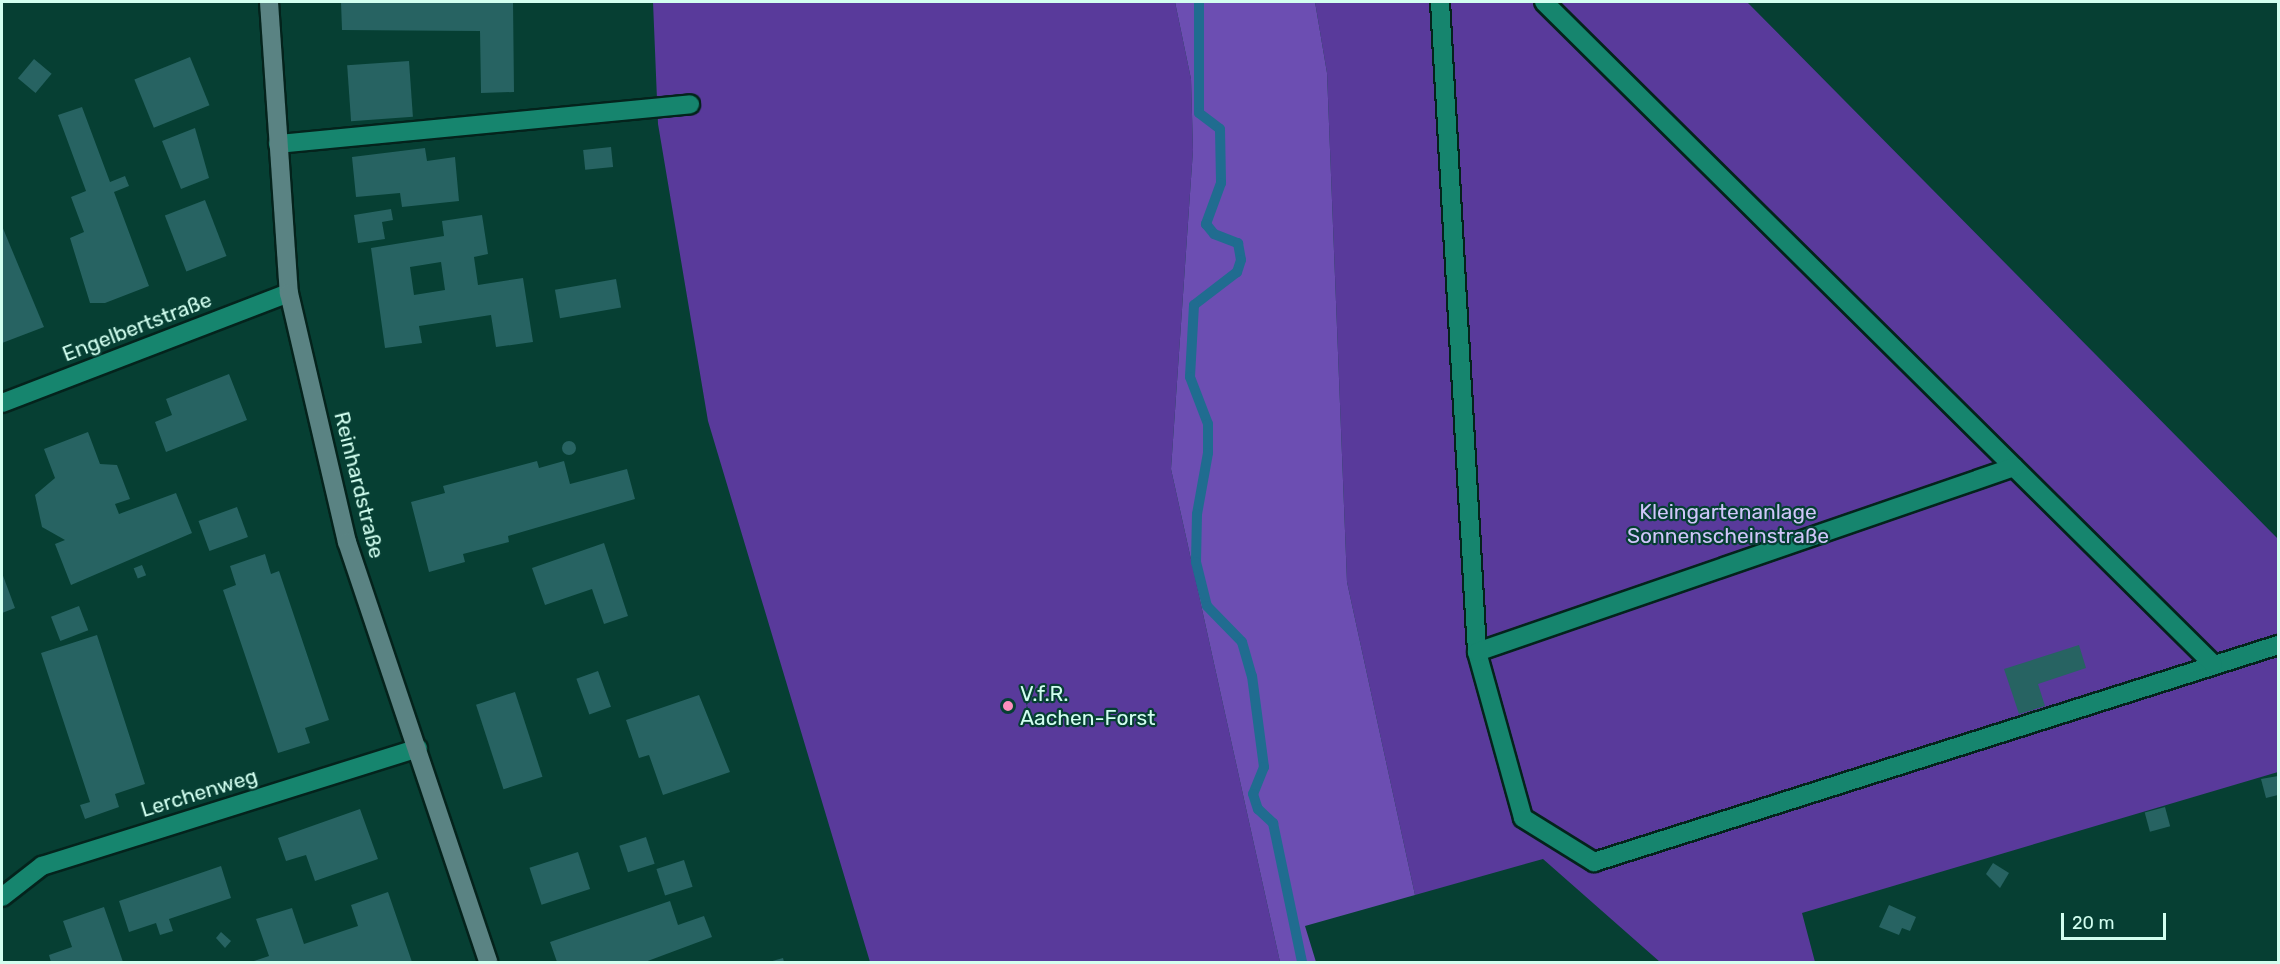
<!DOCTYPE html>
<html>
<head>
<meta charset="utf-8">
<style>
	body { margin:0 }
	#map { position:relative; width:2280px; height:964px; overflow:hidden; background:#063f33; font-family:Rubik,sans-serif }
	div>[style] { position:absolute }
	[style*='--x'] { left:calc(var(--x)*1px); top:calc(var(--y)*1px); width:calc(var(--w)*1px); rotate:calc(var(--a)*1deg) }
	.green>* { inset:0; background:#593a9b }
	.forest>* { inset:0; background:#6c4eb2 }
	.stream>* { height:10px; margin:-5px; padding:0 5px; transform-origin:5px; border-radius:5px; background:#206c90 }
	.building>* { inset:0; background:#276362; transform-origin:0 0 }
	.round { border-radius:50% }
	.roads { filter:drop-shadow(2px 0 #04231c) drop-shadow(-2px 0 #04231c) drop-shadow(0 2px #04231c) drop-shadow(0 -2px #04231c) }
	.lane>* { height:18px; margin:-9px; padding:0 9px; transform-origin:9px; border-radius:9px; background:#16856e }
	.street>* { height:18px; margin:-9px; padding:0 9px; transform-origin:9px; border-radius:9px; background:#16856e }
	.secondary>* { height:18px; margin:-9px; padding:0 9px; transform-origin:9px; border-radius:9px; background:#5a8383 }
	.dots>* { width:16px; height:16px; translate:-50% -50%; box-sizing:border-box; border:3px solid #063f33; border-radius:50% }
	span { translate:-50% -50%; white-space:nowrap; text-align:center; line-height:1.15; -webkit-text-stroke:4.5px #063f33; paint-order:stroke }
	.street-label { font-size:21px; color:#d2fff0 }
	.park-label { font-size:21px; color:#d0c6fa }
	.poi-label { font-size:21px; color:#d2fff0 }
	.left { translate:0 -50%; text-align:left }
	.frame { position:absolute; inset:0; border:3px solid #d2fff0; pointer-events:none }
	.scale { position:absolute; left:2061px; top:913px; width:105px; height:27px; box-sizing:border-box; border:3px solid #d2fff0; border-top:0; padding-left:8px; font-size:18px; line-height:21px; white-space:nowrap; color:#d2fff0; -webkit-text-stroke:4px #063f33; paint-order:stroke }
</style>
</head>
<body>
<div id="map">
	<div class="green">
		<i style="clip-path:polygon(653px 2px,1175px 2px,1191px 79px,1193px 150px,1171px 469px,1280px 962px,870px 962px,708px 421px,658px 124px)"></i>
		<i style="clip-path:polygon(1315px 2px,1747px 2px,2278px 539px,2278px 772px,1802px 913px,1815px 962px,1660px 962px,1543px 859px,1415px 895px,1347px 582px,1327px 73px)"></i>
	</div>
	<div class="forest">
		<i style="clip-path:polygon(1175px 2px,1315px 2px,1327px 73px,1347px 582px,1415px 895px,1305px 926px,1316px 962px,1280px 962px,1171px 469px,1193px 150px,1191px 79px)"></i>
	</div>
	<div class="stream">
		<i style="--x:1199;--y:2;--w:111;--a:90"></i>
		<i style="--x:1199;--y:113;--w:26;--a:37"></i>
		<i style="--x:1220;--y:129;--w:54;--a:88.9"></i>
		<i style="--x:1221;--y:183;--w:44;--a:110.1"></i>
		<i style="--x:1206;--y:224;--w:13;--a:51"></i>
		<i style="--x:1214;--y:234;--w:26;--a:21"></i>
		<i style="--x:1238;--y:243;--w:17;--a:80"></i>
		<i style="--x:1241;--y:260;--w:13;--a:108"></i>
		<i style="--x:1237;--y:272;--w:54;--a:142.5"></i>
		<i style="--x:1194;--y:305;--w:72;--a:93.2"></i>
		<i style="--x:1190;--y:377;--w:50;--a:69"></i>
		<i style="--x:1208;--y:424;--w:29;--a:90"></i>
		<i style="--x:1208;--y:453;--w:62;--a:100.2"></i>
		<i style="--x:1197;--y:514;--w:48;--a:91.2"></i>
		<i style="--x:1196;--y:562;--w:45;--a:76"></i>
		<i style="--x:1207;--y:606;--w:50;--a:45.8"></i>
		<i style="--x:1242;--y:642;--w:35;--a:74"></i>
		<i style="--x:1252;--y:676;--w:92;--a:82.5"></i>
		<i style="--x:1264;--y:767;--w:29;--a:112"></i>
		<i style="--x:1253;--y:794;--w:16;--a:72"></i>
		<i style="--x:1258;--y:809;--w:21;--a:43"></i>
		<i style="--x:1273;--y:823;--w:142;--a:78.2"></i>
	</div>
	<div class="building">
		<i style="clip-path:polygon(341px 2px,513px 2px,514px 92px,481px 93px,480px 31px,342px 30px)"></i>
		<i style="left:190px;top:57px;width:52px;height:60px;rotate:68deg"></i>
		<i style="left:34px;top:59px;width:23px;height:25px;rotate:40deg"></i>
		<i style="left:409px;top:61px;width:56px;height:62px;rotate:86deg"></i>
		<i style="clip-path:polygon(82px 107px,110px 182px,125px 176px,129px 186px,114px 192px,149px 286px,105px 303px,90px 303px,70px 238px,84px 232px,71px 197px,86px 191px,58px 115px)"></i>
		<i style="clip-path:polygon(195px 128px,209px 178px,181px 189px,162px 141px)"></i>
		<i style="left:611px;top:147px;width:20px;height:28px;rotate:84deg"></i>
		<i style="clip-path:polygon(425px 148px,427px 161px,455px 157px,459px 201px,402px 207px,400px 193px,356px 197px,352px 157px)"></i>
		<i style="left:205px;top:200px;width:60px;height:43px;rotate:69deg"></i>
		<i style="clip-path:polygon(391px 209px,393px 220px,382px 222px,385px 239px,358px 243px,354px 215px)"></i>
		<i style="clip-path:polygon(evenodd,482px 215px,488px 254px,474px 257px,478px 285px,523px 278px,533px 342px,496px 347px,491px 315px,419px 326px,422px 343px,385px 348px,371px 248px,444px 236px,442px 221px,482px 215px,441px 262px,445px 290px,414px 295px,410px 267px,441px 262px)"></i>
		<i style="clip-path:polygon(2px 226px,44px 327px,2px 343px)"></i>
		<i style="left:616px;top:279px;width:29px;height:62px;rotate:80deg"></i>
		<i style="clip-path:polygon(229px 374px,247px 420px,166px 452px,155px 422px,172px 415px,166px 399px)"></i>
		<i style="clip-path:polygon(88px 432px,100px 464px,117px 465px,130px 499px,115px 504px,119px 514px,176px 493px,192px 533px,71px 585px,55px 544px,65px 540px,42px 527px,35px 495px,55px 478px,44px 449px)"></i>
		<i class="round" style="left:562px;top:441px;width:14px;height:14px"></i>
		<i style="clip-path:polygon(537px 461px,539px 468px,564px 461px,570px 484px,627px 469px,635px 499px,508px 536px,509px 542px,463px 554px,465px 562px,429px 572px,411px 502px,445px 493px,443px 486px)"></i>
		<i style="left:237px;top:507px;width:32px;height:41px;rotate:70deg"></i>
		<i style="clip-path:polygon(604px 543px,628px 616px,604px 624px,592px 589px,545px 605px,532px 568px)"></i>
		<i style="clip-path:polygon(265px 554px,271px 574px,279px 571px,329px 720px,305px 728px,310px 743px,278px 753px,223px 590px,236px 585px,230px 566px)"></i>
		<i style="left:142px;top:565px;width:11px;height:9px;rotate:68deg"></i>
		<i style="clip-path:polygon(2px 573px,15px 608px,2px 613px)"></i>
		<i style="left:79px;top:606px;width:26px;height:30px;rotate:69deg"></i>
		<i style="clip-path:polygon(97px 635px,145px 784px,115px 794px,119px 807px,85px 819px,80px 805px,90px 802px,41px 653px)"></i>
		<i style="clip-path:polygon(2079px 645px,2086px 668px,2038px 684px,2045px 706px,2019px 714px,2004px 669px)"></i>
		<i style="left:598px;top:671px;width:38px;height:23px;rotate:70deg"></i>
		<i style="left:515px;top:692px;width:89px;height:41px;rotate:72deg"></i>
		<i style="clip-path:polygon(699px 695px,730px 772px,663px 795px,649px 755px,639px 758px,626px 720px)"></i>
		<i style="clip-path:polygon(2278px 776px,2278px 795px,2266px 798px,2261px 779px)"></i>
		<i style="left:2165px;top:807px;width:20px;height:21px;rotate:75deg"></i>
		<i style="clip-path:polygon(360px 809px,378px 859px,315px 881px,306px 855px,286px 861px,278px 838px)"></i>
		<i style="left:646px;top:837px;width:28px;height:28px;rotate:72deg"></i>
		<i style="left:578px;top:852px;width:39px;height:51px;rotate:72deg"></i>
		<i style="left:684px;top:860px;width:28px;height:29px;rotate:72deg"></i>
		<i style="clip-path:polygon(1993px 863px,2009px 873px,2000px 888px,1986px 874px)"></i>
		<i style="clip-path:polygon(221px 866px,231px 898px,169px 919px,173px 931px,160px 935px,156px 923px,129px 932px,119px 901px)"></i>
		<i style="clip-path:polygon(388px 892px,412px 962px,251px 962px,269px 956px,256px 919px,292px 908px,304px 944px,358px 926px,351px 905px)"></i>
		<i style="clip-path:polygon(670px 901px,678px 925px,704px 916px,712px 937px,645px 962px,557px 962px,550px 942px)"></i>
		<i style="clip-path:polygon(1889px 905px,1916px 917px,1910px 931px,1902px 928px,1899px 935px,1879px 927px)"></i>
		<i style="clip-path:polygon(104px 907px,123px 962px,51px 962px,49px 955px,72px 947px,63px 921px)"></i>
		<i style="clip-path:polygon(221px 932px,231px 941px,225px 948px,216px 938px)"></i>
		<i style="clip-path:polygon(783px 958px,784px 962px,769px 962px)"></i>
	</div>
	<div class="roads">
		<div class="lane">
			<i style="--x:1440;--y:2;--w:651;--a:86.74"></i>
			<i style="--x:1477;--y:652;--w:172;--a:74.5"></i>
			<i style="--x:1523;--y:818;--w:84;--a:31.8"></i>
			<i style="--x:1594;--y:862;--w:718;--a:-17.6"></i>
			<i style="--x:1544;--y:2;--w:941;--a:44.7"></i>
			<i style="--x:278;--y:144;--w:414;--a:-5.5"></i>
			<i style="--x:1477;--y:652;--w:568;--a:-19.01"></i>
		</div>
		<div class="street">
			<i style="--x:2;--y:403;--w:307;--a:-21"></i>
			<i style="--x:2;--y:897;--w:51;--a:-37.8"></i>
			<i style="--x:42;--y:866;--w:394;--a:-17.4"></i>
		</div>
		<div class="secondary">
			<i style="--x:269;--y:2;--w:292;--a:86.1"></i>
			<i style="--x:289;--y:293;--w:256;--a:76.9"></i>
			<i style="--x:347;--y:542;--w:443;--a:71.4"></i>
		</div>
	</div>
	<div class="dots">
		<i style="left:1008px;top:706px;background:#fe8ebd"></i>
	</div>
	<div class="street-label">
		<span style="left:137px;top:327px;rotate:-21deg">Engelbertstraße</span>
		<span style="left:359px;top:485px;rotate:76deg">Reinhardstraße</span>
		<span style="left:199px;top:793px;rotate:-17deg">Lerchenweg</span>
	</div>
	<div class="park-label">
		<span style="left:1728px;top:524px">Kleingartenanlage<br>Sonnenscheinstraße</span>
	</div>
	<div class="poi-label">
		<span class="left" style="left:1020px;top:706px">V.f.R.<br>Aachen-Forst</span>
	</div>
	<div class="frame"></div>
	<div class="scale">20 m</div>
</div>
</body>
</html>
